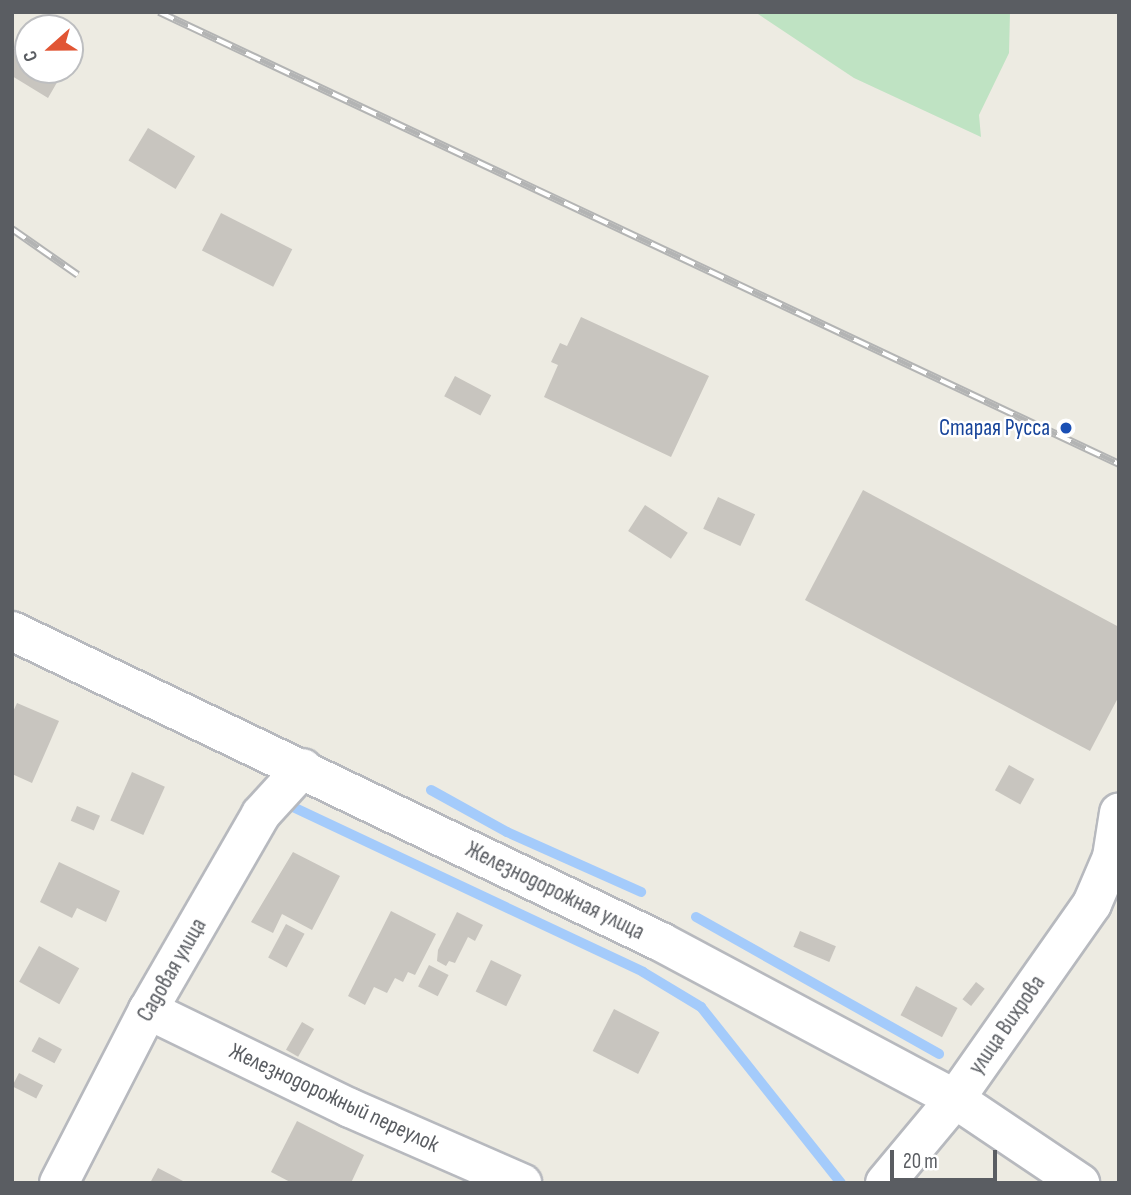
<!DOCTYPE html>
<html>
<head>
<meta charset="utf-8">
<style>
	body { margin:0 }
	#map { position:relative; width:1131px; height:1195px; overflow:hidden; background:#edebe2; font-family:"Sofia Sans Condensed",sans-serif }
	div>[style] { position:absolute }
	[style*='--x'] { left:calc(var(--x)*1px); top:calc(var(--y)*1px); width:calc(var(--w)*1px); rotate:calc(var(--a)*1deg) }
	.green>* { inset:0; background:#bfe3c3 }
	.stream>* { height:10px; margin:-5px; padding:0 5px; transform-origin:5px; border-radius:5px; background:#a4cbfb }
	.building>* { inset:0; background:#c8c5bf; transform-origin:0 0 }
	.roads { filter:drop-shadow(2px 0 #b7b9be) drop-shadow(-2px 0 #b7b9be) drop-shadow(0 2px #b7b9be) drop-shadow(0 -2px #b7b9be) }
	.minor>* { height:38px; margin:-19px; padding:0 19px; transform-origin:19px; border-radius:19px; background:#fff }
	.rail>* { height:8px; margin-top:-4px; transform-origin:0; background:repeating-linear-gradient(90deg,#fff 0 16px,#b3b4b4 0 32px); box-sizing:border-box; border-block:2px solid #b3b4b4 }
	.dots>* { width:19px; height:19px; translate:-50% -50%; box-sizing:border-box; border:4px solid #fff; border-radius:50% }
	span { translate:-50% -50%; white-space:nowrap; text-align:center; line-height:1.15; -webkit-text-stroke:5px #fff; paint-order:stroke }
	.transit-label { font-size:23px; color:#164399 }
	.right { translate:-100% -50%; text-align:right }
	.street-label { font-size:23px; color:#5a5d62 }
	.frame { position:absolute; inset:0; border:14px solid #5a5d62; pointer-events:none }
	.north { position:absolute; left:14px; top:14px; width:70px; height:70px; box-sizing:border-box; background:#fff; border:2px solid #bdbec0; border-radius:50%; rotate:249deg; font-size:19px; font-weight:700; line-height:28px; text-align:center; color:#5a5d62 }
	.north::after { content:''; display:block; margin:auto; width:24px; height:32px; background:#e15534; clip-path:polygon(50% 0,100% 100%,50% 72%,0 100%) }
	.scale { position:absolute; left:890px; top:1150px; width:107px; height:32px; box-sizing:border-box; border:4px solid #5a5d62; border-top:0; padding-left:9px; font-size:21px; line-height:24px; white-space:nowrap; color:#5a5d62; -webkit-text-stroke:5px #fff; paint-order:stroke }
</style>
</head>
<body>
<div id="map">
	<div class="green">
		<i style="clip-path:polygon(755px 12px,1010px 12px,1009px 53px,979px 115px,981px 137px,854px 78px)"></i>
	</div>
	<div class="stream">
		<i style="--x:431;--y:790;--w:87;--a:28.9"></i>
		<i style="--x:507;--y:832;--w:147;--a:24.1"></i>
		<i style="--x:293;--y:807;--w:387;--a:25.2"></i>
		<i style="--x:643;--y:972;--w:68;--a:31.1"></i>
		<i style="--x:701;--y:1007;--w:225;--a:51.5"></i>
		<i style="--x:696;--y:917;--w:279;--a:29.4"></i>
	</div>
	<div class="building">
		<i style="clip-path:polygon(12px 50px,28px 60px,28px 70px,45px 70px,59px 79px,48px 98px,12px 76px)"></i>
		<i style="left:148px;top:128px;width:55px;height:38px;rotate:31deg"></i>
		<i style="left:221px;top:213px;width:80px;height:42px;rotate:27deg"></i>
		<i style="clip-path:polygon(581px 317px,709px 376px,671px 457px,544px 397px,558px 365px,551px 362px,560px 343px,567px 346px)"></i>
		<i style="left:455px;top:376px;width:41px;height:23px;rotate:28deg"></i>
		<i style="clip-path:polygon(863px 490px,1119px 627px,1119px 696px,1090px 751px,805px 600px)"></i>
		<i style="left:718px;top:497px;width:41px;height:35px;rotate:25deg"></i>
		<i style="left:645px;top:505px;width:51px;height:31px;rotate:33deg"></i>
		<i style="clip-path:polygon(17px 703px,59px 721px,32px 783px,12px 774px,12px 714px)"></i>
		<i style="left:1009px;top:765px;width:29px;height:29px;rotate:29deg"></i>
		<i style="left:132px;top:772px;width:36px;height:53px;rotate:24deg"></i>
		<i style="left:77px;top:806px;width:25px;height:16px;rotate:23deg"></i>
		<i style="clip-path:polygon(293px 852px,340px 876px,312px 930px,282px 914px,273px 933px,251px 922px)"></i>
		<i style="clip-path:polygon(59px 862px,120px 891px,106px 922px,77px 908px,72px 918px,40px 902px)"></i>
		<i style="clip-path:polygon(391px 911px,436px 934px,415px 975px,408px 972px,403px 982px,395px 978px,387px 993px,374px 987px,365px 1005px,348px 996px)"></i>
		<i style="clip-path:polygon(457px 912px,483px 925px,475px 941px,468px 937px,455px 963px,449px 961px,446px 966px,437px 961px,438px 950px)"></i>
		<i style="left:286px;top:924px;width:21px;height:38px;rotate:28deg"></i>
		<i style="left:800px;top:931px;width:39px;height:17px;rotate:23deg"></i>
		<i style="left:39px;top:946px;width:46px;height:41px;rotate:29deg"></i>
		<i style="left:491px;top:960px;width:34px;height:35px;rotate:26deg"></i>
		<i style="left:429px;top:965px;width:22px;height:24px;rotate:27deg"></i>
		<i style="left:976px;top:982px;width:11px;height:22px;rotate:38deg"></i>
		<i style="left:916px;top:986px;width:47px;height:33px;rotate:28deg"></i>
		<i style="left:614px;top:1009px;width:51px;height:47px;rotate:27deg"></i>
		<i style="left:302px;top:1022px;width:14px;height:32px;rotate:30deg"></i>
		<i style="left:39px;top:1037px;width:26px;height:16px;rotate:28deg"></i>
		<i style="left:19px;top:1073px;width:27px;height:15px;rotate:27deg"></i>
		<i style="clip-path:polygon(297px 1121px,364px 1155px,351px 1183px,292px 1183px,271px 1172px)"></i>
		<i style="clip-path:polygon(158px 1168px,183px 1181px,182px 1183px,150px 1183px)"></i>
	</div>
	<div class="roads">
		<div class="minor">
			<i style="--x:12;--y:631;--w:720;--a:25.6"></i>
			<i style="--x:661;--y:942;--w:333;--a:28.1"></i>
			<i style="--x:955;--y:1099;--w:151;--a:33.9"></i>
			<i style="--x:148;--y:1010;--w:225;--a:25.9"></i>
			<i style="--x:350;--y:1108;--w:188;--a:23.6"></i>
			<i style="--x:59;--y:1183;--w:195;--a:-62.8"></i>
			<i style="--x:148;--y:1010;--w:226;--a:-60"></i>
			<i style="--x:261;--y:814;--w:62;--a:-47.6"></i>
			<i style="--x:885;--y:1183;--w:109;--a:-50.2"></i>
			<i style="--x:955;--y:1099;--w:238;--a:-54.9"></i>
			<i style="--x:1092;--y:904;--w:51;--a:-66.9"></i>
			<i style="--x:1112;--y:857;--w:45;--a:-81"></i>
		</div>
	</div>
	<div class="rail">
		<i style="--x:159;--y:12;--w:1061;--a:25.21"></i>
		<i style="--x:12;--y:229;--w:80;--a:34.9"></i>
	</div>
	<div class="dots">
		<i style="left:1066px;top:428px;background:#1a4fb4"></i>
	</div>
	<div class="transit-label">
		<span class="right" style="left:1050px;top:428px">Старая Русса</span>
	</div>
	<div class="street-label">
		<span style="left:555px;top:891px;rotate:26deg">Железнодорожная улица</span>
		<span style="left:172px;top:970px;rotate:-60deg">Садовая улица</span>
		<span style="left:1007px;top:1025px;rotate:-55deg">улица Вихрова</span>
		<span style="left:334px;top:1098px;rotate:25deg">Железнодорожный переулок</span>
	</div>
	<div class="frame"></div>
	<div class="north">С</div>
	<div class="scale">20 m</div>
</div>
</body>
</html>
